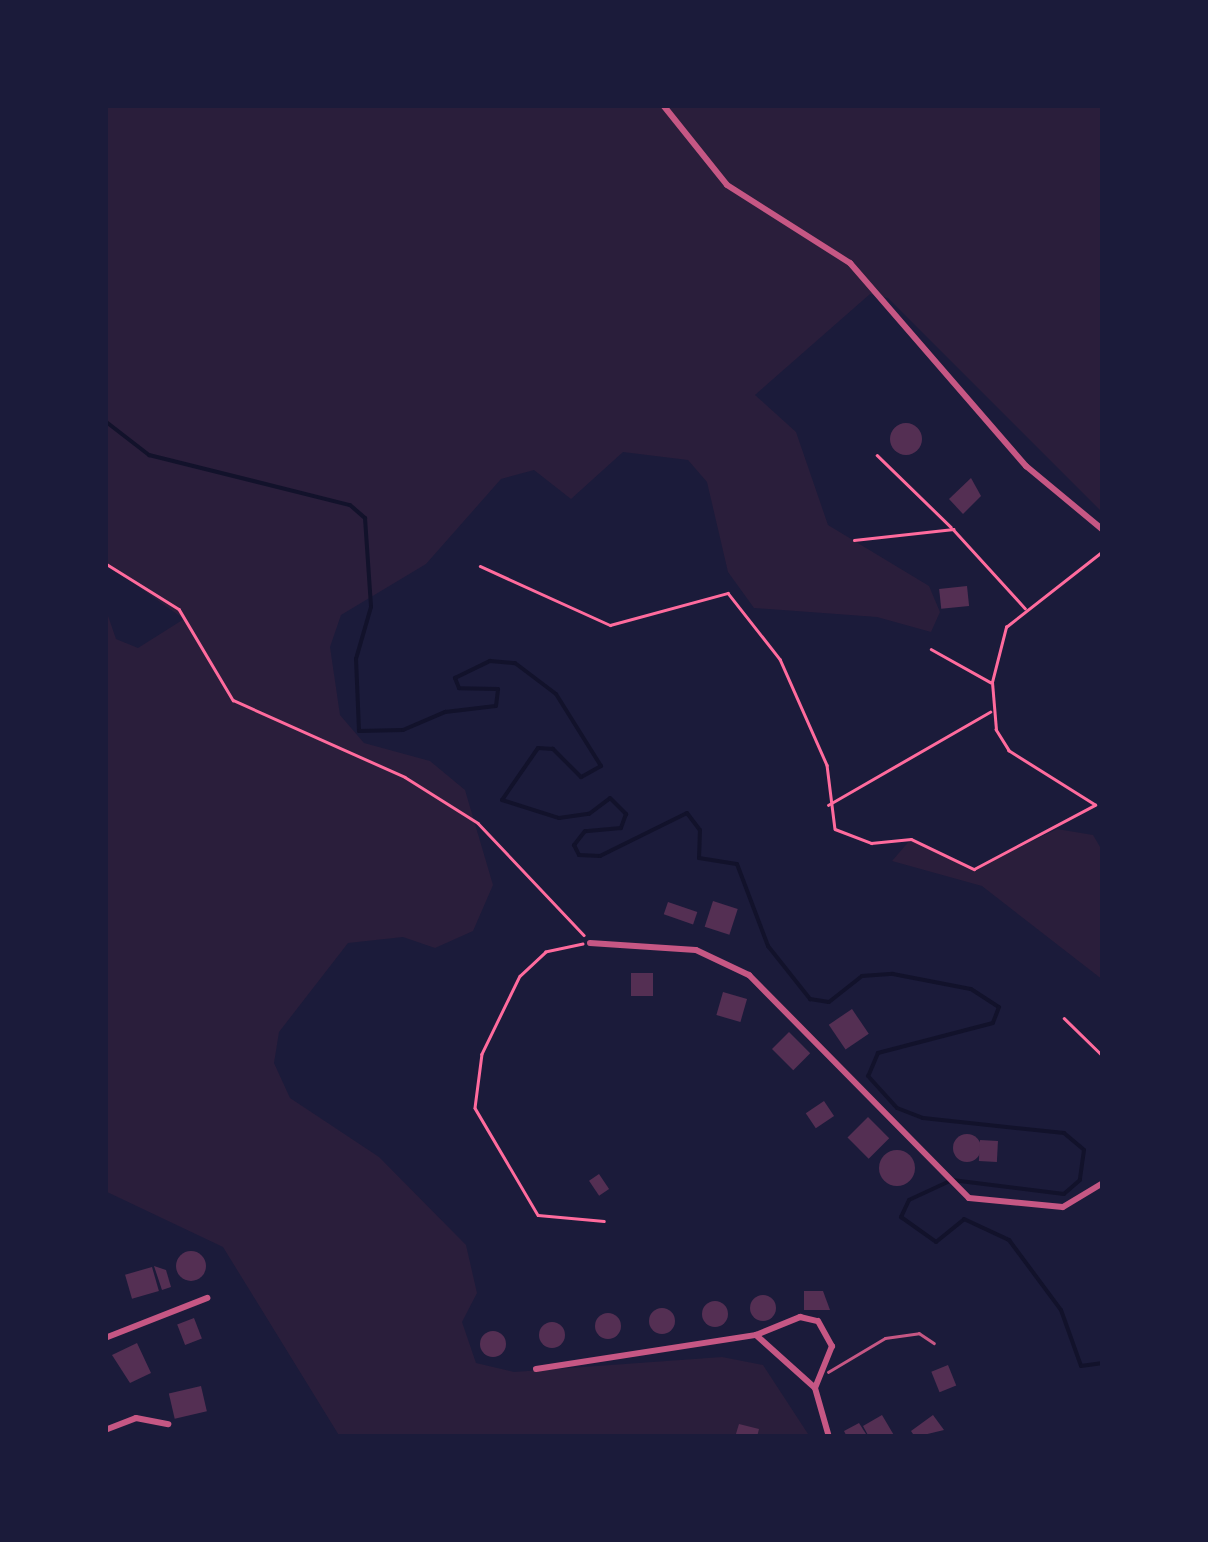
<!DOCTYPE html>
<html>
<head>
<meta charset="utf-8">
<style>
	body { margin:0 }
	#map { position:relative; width:1208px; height:1542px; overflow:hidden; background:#1b1b3a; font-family:"Work Sans",sans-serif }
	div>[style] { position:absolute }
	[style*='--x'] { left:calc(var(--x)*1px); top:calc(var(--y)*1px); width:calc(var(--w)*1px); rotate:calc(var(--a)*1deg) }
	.green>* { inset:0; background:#2a1e3b }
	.stream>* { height:4px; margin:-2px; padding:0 2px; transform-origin:2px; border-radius:2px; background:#12122b }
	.building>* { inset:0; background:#542f53; transform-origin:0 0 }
	.round { border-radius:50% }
	.path>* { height:2.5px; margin:-1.25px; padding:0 1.25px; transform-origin:1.25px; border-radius:1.25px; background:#ff6b9d }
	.service>* { height:2.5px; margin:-1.25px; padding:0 1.25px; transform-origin:1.25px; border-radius:1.25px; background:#c65784 }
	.minor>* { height:6px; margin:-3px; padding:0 3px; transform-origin:3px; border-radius:3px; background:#c65784 }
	span { translate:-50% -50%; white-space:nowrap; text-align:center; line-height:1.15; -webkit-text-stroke:8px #1b1b3a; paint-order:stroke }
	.frame { position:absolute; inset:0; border:108px solid #1b1b3a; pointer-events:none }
</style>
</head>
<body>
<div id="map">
	<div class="green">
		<i style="clip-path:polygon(105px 105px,1103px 105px,1103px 513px,888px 298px,870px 294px,755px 395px,796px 432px,828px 525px,929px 586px,940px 612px,931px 632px,877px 617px,754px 608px,728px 572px,707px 482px,688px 460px,623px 452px,571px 499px,534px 470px,501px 479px,426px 564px,341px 615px,330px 647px,340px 715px,364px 743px,430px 761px,465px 790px,493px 885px,473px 931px,435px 948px,403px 937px,348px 943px,279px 1032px,274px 1063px,290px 1098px,379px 1157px,466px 1245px,477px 1293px,462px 1322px,476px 1363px,514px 1372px,722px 1357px,763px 1365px,810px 1437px,340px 1437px,223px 1247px,105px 1191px,105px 607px,116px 639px,138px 648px,184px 619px,105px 563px)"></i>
		<i style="clip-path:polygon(1057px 829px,1093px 835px,1103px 852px,1103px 980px,982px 886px,892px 861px,911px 839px,974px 869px)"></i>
	</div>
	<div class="stream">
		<i style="--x:105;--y:421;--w:56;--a:37.7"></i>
		<i style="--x:149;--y:455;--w:207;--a:14"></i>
		<i style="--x:350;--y:505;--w:20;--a:41"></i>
		<i style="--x:365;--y:518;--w:89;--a:86.1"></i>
		<i style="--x:371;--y:607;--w:54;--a:106.1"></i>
		<i style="--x:356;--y:659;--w:72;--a:87.6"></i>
		<i style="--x:359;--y:731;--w:44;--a:-1.3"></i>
		<i style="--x:403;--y:730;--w:46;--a:-23.2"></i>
		<i style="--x:445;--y:712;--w:51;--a:-6.7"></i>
		<i style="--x:496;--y:706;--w:17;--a:-83"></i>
		<i style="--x:498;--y:689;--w:39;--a:-179"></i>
		<i style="--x:459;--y:688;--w:11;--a:-112"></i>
		<i style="--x:455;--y:678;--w:39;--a:-26"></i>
		<i style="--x:490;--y:661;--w:25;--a:5"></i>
		<i style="--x:515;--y:663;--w:51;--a:37.1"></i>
		<i style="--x:556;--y:694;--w:85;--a:58"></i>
		<i style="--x:601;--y:766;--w:23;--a:151"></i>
		<i style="--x:581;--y:777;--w:40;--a:-135"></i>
		<i style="--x:553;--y:749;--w:15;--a:-176"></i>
		<i style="--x:538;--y:748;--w:63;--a:124.7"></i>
		<i style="--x:502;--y:800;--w:60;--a:17.5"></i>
		<i style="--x:559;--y:818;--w:30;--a:-8"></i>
		<i style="--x:589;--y:814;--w:26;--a:-37"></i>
		<i style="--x:610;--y:798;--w:23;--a:45"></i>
		<i style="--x:626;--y:814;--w:15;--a:110"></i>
		<i style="--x:621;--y:828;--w:36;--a:175"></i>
		<i style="--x:585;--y:831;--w:18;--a:128"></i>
		<i style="--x:574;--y:845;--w:11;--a:63"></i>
		<i style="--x:579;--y:855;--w:21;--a:3"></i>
		<i style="--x:600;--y:856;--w:97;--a:-26.3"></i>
		<i style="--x:687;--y:813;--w:21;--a:53"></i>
		<i style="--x:700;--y:830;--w:28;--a:92"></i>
		<i style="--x:699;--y:858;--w:38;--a:9"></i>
		<i style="--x:737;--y:864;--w:88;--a:69.3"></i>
		<i style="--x:768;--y:946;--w:68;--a:51.6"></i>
		<i style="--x:810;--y:999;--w:19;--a:9"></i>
		<i style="--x:829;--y:1002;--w:42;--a:-38.2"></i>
		<i style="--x:862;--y:976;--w:31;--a:-4"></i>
		<i style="--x:893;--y:974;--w:79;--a:10.9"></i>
		<i style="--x:971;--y:989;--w:33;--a:33"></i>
		<i style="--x:999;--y:1007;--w:17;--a:111"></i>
		<i style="--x:993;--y:1023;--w:119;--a:165.4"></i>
		<i style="--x:878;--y:1053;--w:25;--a:113"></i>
		<i style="--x:868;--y:1076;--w:43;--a:47.8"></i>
		<i style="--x:897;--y:1108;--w:28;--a:21"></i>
		<i style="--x:923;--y:1118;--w:142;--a:6.1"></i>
		<i style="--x:1064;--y:1133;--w:26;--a:40"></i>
		<i style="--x:1084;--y:1150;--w:30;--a:98"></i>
		<i style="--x:1080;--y:1180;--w:21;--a:139"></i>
		<i style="--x:1064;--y:1194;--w:113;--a:-172.9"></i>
		<i style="--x:952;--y:1180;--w:47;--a:155.1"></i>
		<i style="--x:909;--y:1200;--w:19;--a:115"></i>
		<i style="--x:901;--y:1217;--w:43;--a:35.5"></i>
		<i style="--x:936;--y:1242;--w:36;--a:-39"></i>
		<i style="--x:964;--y:1219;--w:50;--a:25"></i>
		<i style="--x:1009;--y:1240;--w:87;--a:53.4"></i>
		<i style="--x:1061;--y:1310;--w:59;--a:70.3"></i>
		<i style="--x:1081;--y:1366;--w:22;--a:-8"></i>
	</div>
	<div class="building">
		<i class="round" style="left:890px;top:423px;width:32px;height:32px"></i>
		<i style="clip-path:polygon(971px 478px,981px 496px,963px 514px,949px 499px)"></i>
		<i style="left:967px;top:586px;width:20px;height:28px;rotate:84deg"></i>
		<i style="left:713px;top:901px;width:26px;height:27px;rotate:18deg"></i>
		<i style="left:668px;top:902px;width:31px;height:13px;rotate:19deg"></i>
		<i style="left:653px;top:973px;width:23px;height:22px;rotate:90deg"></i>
		<i style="left:723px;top:992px;width:25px;height:24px;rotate:16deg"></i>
		<i style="left:852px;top:1009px;width:30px;height:28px;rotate:56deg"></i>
		<i style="left:789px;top:1032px;width:30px;height:24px;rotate:45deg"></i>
		<i style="left:824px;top:1101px;width:18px;height:22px;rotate:56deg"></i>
		<i style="left:868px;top:1117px;width:30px;height:29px;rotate:45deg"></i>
		<i class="round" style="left:953px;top:1134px;width:28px;height:28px"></i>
		<i style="left:980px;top:1140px;width:18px;height:21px;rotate:3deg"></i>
		<i class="round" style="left:879px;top:1150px;width:36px;height:36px"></i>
		<i style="left:599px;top:1174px;width:18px;height:12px;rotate:56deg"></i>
		<i class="round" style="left:176px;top:1251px;width:30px;height:30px"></i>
		<i style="clip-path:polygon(154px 1266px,166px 1270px,171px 1287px,162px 1290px)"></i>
		<i style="left:152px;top:1267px;width:25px;height:28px;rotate:74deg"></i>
		<i style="clip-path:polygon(804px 1291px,823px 1291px,830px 1310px,804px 1310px)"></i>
		<i class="round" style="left:750px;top:1295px;width:26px;height:26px"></i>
		<i class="round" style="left:702px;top:1301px;width:26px;height:26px"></i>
		<i class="round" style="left:649px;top:1308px;width:26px;height:26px"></i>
		<i class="round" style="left:595px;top:1313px;width:26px;height:26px"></i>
		<i style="left:194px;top:1318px;width:22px;height:18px;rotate:69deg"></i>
		<i class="round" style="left:539px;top:1322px;width:26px;height:26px"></i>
		<i class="round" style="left:480px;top:1331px;width:26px;height:26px"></i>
		<i style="clip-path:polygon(137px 1343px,151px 1373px,130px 1383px,112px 1355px)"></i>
		<i style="left:948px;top:1365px;width:22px;height:18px;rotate:68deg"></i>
		<i style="left:201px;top:1386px;width:26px;height:33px;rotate:77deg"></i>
		<i style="clip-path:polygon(882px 1415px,895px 1437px,869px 1437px,863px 1426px)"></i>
		<i style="clip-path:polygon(933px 1415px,944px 1430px,915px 1437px,911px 1431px)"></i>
		<i style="clip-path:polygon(859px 1423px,866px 1434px,847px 1437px,844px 1431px)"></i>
		<i style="clip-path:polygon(739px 1424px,759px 1429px,757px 1437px,735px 1437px)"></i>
	</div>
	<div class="path">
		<i style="--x:877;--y:455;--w:103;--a:44.2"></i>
		<i style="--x:854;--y:540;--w:100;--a:-6.3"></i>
		<i style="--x:953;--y:529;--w:107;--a:47.7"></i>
		<i style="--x:105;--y:563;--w:87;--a:31.9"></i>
		<i style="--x:179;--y:609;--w:106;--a:59.3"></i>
		<i style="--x:233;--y:700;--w:188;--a:24.1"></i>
		<i style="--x:405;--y:777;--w:86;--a:32.2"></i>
		<i style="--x:478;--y:823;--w:154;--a:46.6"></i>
		<i style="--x:480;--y:566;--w:143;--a:24.4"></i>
		<i style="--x:610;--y:625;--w:122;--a:-15.2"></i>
		<i style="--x:728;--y:593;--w:84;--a:51.8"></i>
		<i style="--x:780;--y:659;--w:116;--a:66.1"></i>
		<i style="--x:827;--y:765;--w:64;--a:82.9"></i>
		<i style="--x:835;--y:829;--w:39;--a:21"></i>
		<i style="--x:871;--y:843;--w:40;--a:-5.7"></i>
		<i style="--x:911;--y:839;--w:70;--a:25.5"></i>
		<i style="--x:974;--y:869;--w:137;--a:-27.9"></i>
		<i style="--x:1095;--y:805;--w:102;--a:-147.9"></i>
		<i style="--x:1009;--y:751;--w:25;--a:-122"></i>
		<i style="--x:996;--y:730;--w:48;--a:-94.8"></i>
		<i style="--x:992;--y:682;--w:57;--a:-75.7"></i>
		<i style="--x:1006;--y:627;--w:123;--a:-38.1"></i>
		<i style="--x:931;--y:649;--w:68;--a:29.2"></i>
		<i style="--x:828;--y:805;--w:187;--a:-29.9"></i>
		<i style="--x:583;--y:944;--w:38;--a:168"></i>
		<i style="--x:546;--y:952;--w:35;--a:137"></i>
		<i style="--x:520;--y:976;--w:87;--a:116"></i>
		<i style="--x:482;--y:1054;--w:54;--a:97.4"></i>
		<i style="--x:475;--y:1108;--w:124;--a:59.5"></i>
		<i style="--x:538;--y:1215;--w:66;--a:5.2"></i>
		<i style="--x:1064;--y:1018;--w:54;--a:44.3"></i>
	</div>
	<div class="service">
		<i style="--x:828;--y:1372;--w:66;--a:-30.8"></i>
		<i style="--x:885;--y:1338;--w:34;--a:-8"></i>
		<i style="--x:919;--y:1333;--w:18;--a:34"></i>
	</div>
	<div class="minor">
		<i style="--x:663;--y:105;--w:102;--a:51.3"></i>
		<i style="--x:727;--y:185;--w:146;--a:32.4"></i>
		<i style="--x:850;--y:263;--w:269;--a:49.1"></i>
		<i style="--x:1026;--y:466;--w:100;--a:39.7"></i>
		<i style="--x:590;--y:943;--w:106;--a:3.8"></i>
		<i style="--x:696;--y:950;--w:59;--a:25.3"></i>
		<i style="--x:749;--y:975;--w:313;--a:45.4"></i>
		<i style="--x:969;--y:1198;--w:94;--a:5.5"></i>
		<i style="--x:1063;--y:1207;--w:47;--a:-31"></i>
		<i style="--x:756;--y:1335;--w:48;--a:-22.2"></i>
		<i style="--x:800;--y:1317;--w:18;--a:13"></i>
		<i style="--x:818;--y:1321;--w:29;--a:61"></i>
		<i style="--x:832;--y:1346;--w:45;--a:112"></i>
		<i style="--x:105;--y:1338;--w:110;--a:-21.4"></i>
		<i style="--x:536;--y:1369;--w:223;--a:-8.8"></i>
		<i style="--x:756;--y:1335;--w:79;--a:41.9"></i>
		<i style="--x:815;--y:1388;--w:51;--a:74.1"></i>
		<i style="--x:105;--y:1430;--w:33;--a:-21"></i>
		<i style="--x:136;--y:1418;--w:33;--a:11"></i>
	</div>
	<div class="frame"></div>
</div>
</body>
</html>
